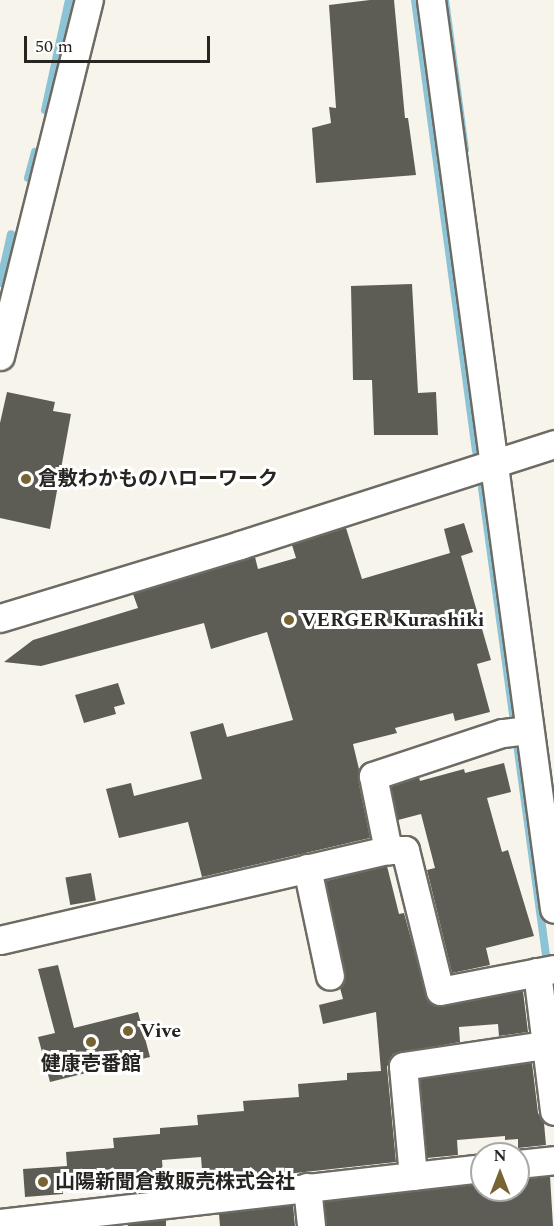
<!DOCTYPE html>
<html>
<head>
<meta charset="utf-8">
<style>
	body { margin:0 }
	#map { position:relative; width:554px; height:1226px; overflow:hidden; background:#f6f4eb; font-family:Spectral,"Noto Sans JP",serif }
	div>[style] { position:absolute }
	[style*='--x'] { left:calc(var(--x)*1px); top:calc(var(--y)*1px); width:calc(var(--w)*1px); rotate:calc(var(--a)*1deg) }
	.stream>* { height:8px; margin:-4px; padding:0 4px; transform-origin:4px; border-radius:4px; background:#8cc3d5 }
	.building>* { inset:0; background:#5e5d55; transform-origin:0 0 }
	.roads { filter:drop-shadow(2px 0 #6d6b63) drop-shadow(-2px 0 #6d6b63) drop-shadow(0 2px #6d6b63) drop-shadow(0 -2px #6d6b63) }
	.minor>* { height:27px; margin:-13.5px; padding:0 13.5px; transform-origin:13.5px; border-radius:13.5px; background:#fff }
	.dots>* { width:16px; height:16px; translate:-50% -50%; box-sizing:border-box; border:3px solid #fff; border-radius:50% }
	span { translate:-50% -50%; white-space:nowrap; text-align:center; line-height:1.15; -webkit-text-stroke:6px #fff; paint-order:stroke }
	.poi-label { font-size:20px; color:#262522; font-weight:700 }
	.left { translate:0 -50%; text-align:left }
	.north { position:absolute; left:470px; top:1142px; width:60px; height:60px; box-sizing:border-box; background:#fff; border:2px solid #a8a8a7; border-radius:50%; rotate:0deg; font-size:16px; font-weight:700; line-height:24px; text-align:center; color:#262522 }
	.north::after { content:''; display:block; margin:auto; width:21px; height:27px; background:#786433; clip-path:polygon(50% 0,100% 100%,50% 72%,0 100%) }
	.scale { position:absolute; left:24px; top:36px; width:186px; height:27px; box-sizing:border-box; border:3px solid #262522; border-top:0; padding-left:8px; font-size:18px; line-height:21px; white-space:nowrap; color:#262522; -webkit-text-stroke:4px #fff; paint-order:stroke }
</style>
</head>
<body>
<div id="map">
	<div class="stream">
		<i style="--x:415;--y:0;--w:455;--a:82.3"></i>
		<i style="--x:445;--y:0;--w:151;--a:82.4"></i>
		<i style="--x:45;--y:110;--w:113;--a:-77.7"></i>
		<i style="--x:28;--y:178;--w:27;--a:-75"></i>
		<i style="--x:0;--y:283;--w:50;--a:-77.3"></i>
		<i style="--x:482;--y:488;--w:481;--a:82.2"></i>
	</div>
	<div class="building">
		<i style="clip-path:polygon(370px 0,394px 0,405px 118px,408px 118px,416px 175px,316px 183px,312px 128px,331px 123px,329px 107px,336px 108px,329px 5px)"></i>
		<i style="clip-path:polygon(412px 284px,418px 393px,436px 392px,438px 435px,374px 435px,372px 380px,353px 380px,351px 286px)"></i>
		<i style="clip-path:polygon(7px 392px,55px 402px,53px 411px,71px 414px,50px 529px,0 518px,0 423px)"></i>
		<i style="clip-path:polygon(464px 523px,473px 552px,461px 556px,491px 660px,477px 664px,490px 712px,455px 721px,453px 713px,395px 728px,397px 733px,353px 744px,359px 769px,358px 779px,370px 838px,202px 877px,188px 822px,119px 838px,106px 789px,131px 783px,134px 796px,202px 779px,190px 732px,223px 723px,227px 737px,293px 720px,267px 632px,211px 649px,204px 623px,41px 666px,4px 662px,33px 640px,138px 608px,133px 594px,255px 557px,258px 569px,296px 558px,292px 545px,330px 532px,346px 528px,362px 579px,450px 553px,444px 529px)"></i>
		<i style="clip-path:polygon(118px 683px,125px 704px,114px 707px,116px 714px,84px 723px,75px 695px)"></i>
		<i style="clip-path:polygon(504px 763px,511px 792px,487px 798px,502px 852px,508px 850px,534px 936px,486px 948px,490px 965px,452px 973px,427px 870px,435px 868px,421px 814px,398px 820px,391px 787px,419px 777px,420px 781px,464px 769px,465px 773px)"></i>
		<i style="clip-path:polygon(387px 866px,399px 914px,404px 913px,428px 1001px,443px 1006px,523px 991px,528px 1032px,499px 1036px,498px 1024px,459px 1027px,460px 1042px,393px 1054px,387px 1067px,396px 1162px,203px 1183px,201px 1157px,162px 1160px,164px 1188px,125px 1193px,124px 1182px,63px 1187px,63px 1194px,25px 1197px,23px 1169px,67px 1166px,66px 1152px,114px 1148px,113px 1138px,160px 1134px,160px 1128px,198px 1125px,197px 1115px,244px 1111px,243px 1101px,299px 1097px,298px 1084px,347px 1080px,347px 1073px,381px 1071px,376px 1012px,323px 1024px,319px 1005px,343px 999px,340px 988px,345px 980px,326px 881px)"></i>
		<i style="left:91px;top:873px;width:28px;height:26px;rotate:80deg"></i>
		<i style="clip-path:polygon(58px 965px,74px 1028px,138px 1012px,150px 1057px,50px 1082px,38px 1037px,55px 1033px,38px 969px)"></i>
		<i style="clip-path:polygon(532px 1063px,538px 1113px,544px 1123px,546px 1145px,518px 1148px,518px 1139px,505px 1140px,505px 1136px,457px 1140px,458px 1155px,427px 1158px,420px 1079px)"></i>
		<i style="clip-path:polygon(550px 1176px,553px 1226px,326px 1226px,324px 1202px,482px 1184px,482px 1190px,518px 1190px,518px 1179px)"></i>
		<i style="clip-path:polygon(293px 1205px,295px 1226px,220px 1226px,219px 1214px)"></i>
		<i style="clip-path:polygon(166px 1220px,166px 1226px,128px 1226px,127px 1224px)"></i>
	</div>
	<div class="roads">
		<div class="minor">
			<i style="--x:431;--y:0;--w:917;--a:82.29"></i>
			<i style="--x:0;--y:356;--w:367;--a:-76"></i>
			<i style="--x:0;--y:618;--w:251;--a:-16.9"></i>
			<i style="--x:240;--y:545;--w:330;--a:-17.8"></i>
			<i style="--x:528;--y:730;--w:26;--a:173"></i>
			<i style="--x:502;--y:733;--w:136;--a:161.6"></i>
			<i style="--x:373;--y:776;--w:76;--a:78.5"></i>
			<i style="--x:388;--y:850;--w:17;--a:0"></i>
			<i style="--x:405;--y:850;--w:145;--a:76.1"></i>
			<i style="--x:440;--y:991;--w:116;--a:-10.9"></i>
			<i style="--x:307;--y:868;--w:110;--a:78"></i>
			<i style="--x:0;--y:940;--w:398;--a:-13.1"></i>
			<i style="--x:537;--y:972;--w:140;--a:83"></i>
			<i style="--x:518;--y:1164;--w:36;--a:-6"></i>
			<i style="--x:413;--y:1176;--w:110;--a:-95.2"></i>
			<i style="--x:403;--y:1066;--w:144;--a:-8.4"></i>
			<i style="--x:307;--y:1187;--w:39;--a:84"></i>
			<i style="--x:0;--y:1223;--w:485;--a:-6.5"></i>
		</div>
	</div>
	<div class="dots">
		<i style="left:26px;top:479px;background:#786433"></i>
		<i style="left:289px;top:620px;background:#786433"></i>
		<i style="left:128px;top:1031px;background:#786433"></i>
		<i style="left:91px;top:1042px;background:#786433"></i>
		<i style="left:43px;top:1182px;background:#786433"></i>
	</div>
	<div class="poi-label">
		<span class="left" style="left:38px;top:479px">倉敷わかものハローワーク</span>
		<span class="left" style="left:301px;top:620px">VERGER Kurashiki</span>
		<span class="left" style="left:140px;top:1031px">Vive</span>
		<span style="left:91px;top:1064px">健康壱番館</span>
		<span class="left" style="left:55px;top:1182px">山陽新聞倉敷販売株式会社</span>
	</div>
	<div class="north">N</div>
	<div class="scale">50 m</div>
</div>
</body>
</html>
